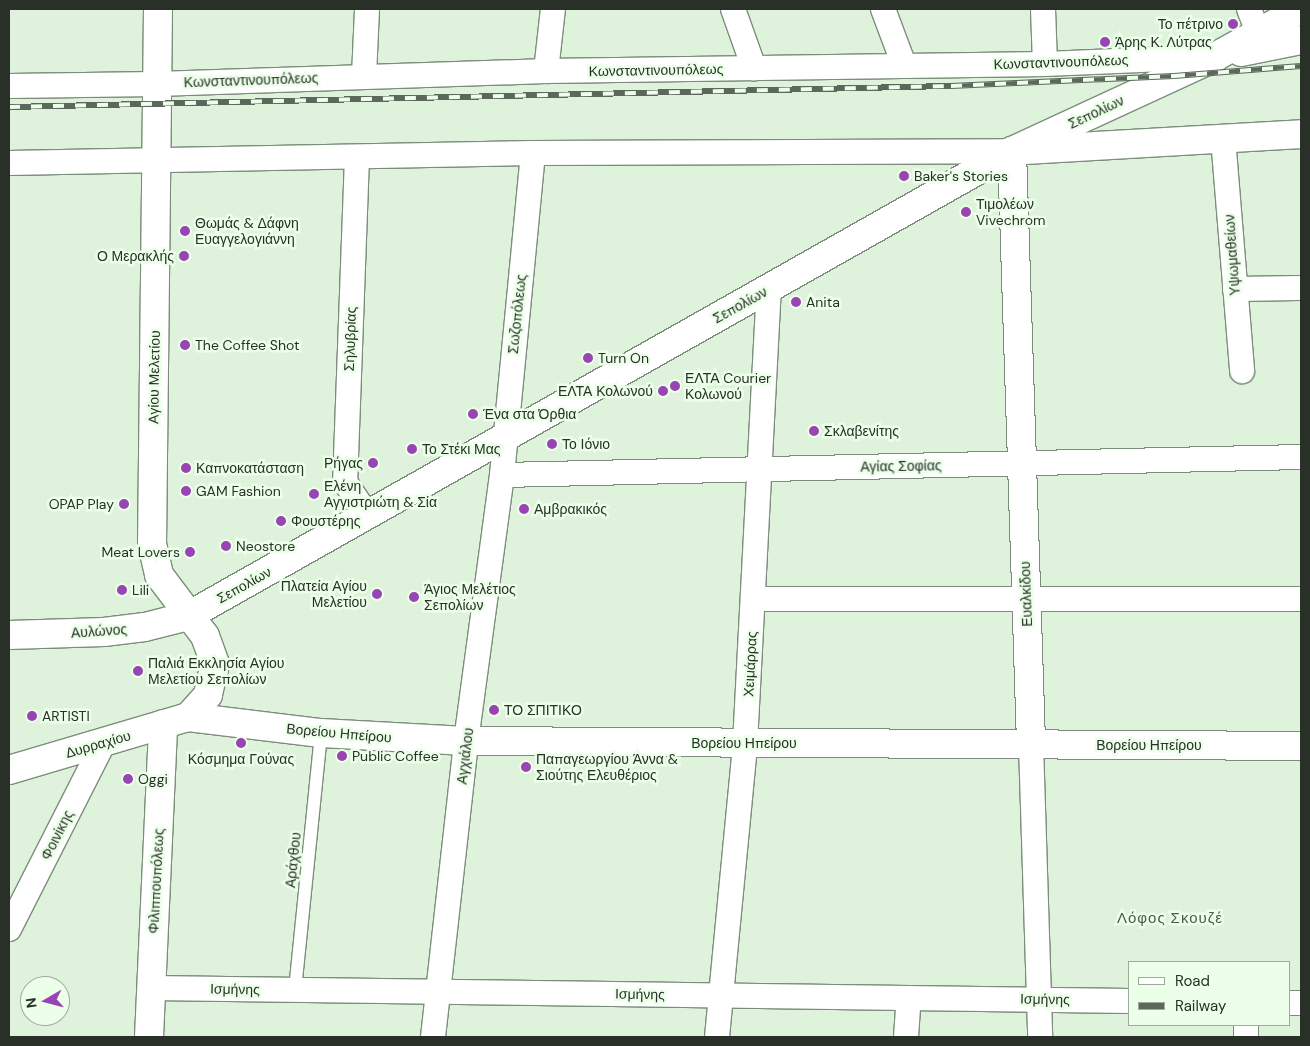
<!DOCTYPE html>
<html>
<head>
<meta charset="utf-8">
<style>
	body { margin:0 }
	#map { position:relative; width:1310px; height:1046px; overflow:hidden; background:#def2dc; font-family:"DM Sans",sans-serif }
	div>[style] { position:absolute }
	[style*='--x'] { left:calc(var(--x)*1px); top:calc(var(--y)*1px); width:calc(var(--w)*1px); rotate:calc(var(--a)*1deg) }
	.roads { filter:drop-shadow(1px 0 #7c8e7b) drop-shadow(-1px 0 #7c8e7b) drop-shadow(0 1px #7c8e7b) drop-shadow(0 -1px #7c8e7b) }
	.lane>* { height:12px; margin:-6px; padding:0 6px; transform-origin:6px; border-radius:6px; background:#fff }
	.street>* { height:24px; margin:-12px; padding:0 12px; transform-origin:12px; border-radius:12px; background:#fff }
	.secondary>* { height:28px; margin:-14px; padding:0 14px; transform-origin:14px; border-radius:14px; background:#fff }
	.rail>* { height:5.5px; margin-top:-2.75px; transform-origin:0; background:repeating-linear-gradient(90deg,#ebffe9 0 11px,#5d685c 0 22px); box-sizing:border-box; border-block:1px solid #5d685c }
	.dots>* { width:14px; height:14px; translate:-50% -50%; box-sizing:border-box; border:2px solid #ebffe9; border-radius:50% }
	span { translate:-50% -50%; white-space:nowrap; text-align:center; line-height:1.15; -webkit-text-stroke:5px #ebffe9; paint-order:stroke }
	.poi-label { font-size:14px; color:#293028 }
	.right { translate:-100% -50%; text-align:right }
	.left { translate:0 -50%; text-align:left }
	.street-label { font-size:14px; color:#293028 }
	.neighbourhood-label { font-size:15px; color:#4c5d4b; letter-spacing:1px }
	.frame { position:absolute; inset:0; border:10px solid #293028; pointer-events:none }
	.legend { position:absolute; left:1128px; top:961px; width:162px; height:65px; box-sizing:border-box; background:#ebffe9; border:1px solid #9dac9c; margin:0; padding:6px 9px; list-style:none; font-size:15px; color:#293028 }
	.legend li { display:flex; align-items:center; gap:10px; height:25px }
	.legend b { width:25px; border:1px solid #9dac9c }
	.north { position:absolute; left:20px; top:976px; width:50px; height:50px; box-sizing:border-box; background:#ebffe9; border:1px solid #9dac9c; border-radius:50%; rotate:262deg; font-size:14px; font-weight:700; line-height:20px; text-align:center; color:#293028 }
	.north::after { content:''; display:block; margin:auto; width:18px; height:22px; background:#9844b2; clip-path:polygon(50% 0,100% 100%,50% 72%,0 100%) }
</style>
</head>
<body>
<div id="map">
	<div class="roads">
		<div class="lane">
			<i style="--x:295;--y:990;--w:258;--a:-84.2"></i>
		</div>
		<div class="street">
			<i style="--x:733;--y:9;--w:63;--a:70.4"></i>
			<i style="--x:883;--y:9;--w:60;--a:69.4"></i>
			<i style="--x:1043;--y:9;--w:55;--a:87.9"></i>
			<i style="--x:1249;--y:9;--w:26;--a:69"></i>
			<i style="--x:546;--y:71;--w:62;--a:-83.6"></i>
			<i style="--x:364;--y:76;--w:67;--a:-87.4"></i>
			<i style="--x:9;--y:86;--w:148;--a:-0.8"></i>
			<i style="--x:157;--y:84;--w:389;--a:-1.9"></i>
			<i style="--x:546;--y:71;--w:499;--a:-0.8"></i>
			<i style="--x:1045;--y:64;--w:167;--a:-2.4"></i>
			<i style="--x:1223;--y:138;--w:234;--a:85.3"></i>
			<i style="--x:357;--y:157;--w:325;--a:92.1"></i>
			<i style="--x:345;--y:482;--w:40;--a:56"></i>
			<i style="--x:9;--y:163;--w:524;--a:-1.09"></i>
			<i style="--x:533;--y:153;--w:479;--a:-0.2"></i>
			<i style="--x:1235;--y:289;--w:66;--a:-0.9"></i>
			<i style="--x:502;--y:475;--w:799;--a:-1.29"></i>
			<i style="--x:754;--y:599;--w:547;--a:0"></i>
			<i style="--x:1031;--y:744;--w:293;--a:88.2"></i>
			<i style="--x:9;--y:929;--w:210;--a:-63.1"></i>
			<i style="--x:151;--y:988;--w:978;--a:0.76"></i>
			<i style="--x:1289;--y:1003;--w:12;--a:0"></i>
			<i style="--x:433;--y:1037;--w:298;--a:-83.6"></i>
			<i style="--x:466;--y:741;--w:268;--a:-82.3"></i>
			<i style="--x:502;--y:475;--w:323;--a:-84.5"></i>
			<i style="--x:717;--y:1037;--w:294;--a:-84.5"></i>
			<i style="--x:745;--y:744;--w:456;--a:-87"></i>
			<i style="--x:906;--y:1037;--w:39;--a:-86"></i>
			<i style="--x:1246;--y:1037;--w:12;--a:-90"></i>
		</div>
		<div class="secondary">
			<i style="--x:158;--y:9;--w:535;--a:90.64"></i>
			<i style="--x:152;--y:544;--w:32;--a:77"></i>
			<i style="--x:159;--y:575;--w:76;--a:53"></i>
			<i style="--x:205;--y:636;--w:30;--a:70"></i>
			<i style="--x:215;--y:664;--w:32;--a:103"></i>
			<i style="--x:208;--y:695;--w:30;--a:132"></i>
			<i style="--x:1241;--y:52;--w:61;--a:-11.3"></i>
			<i style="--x:1026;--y:150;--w:275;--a:-3.3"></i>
			<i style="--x:1012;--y:151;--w:593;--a:88.16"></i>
			<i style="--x:9;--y:635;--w:95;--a:-1.8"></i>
			<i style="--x:104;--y:632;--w:41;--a:-7"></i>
			<i style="--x:145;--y:627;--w:44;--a:-14.3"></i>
			<i style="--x:188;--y:616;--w:946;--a:-29.44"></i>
			<i style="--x:1012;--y:151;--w:224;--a:-24.8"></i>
			<i style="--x:1215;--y:57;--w:98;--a:-29.2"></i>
			<i style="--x:9;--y:770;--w:187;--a:-16.5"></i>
			<i style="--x:188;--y:717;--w:134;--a:6.9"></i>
			<i style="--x:321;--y:733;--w:145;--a:3.2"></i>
			<i style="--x:466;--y:741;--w:835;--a:0.34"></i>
			<i style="--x:149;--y:1037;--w:313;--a:-87.4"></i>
		</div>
	</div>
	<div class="rail">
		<i style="--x:9;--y:107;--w:942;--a:-1.28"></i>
		<i style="--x:951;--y:86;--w:223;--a:-2.6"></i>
		<i style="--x:1174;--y:76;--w:127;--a:-4.5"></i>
	</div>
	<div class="dots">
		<i style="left:1233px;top:24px;background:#9844b2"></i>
		<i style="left:1105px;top:42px;background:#9844b2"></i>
		<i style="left:904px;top:176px;background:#9844b2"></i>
		<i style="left:966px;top:212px;background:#9844b2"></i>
		<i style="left:185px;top:231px;background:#9844b2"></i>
		<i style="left:184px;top:256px;background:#9844b2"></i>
		<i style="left:796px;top:302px;background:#9844b2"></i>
		<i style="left:185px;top:345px;background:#9844b2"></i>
		<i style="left:588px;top:358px;background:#9844b2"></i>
		<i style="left:675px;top:386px;background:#9844b2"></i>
		<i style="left:663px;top:391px;background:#9844b2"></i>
		<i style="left:473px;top:414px;background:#9844b2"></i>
		<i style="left:814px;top:431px;background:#9844b2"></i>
		<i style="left:552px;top:444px;background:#9844b2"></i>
		<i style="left:412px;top:449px;background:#9844b2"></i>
		<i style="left:373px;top:463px;background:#9844b2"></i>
		<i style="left:186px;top:468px;background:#9844b2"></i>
		<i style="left:186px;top:491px;background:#9844b2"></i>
		<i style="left:314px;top:494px;background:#9844b2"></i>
		<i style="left:124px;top:504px;background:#9844b2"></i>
		<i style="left:524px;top:509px;background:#9844b2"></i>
		<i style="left:281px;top:521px;background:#9844b2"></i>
		<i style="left:226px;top:546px;background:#9844b2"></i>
		<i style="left:190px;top:552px;background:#9844b2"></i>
		<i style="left:122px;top:590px;background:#9844b2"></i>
		<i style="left:377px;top:594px;background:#9844b2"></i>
		<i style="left:414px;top:597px;background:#9844b2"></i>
		<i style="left:138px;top:671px;background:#9844b2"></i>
		<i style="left:494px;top:710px;background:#9844b2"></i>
		<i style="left:32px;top:716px;background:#9844b2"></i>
		<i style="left:241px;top:743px;background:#9844b2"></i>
		<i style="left:342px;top:756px;background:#9844b2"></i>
		<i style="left:526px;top:767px;background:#9844b2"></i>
		<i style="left:128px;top:779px;background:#9844b2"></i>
	</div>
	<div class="poi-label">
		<span class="right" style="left:1223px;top:24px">Το πέτρινο</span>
		<span class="left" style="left:1115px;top:42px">Άρης Κ. Λύτρας</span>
		<span class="left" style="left:914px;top:176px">Baker's Stories</span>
		<span class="left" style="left:976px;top:212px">Τιμολέων<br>Vivechrom</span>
		<span class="left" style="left:195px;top:231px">Θωμάς &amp; Δάφνη<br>Ευαγγελογιάννη</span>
		<span class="right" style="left:174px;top:256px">Ο Μερακλής</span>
		<span class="left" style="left:806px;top:302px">Anita</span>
		<span class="left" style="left:195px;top:345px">The Coffee Shot</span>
		<span class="left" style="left:598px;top:358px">Turn On</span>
		<span class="left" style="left:685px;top:386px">ΕΛΤΑ Courier<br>Κολωνού</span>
		<span class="right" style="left:653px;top:391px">ΕΛΤΑ Κολωνού</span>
		<span class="left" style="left:483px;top:414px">Ένα στα Όρθια</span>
		<span class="left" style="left:824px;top:431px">Σκλαβενίτης</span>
		<span class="left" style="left:562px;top:444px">Το Ιόνιο</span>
		<span class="left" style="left:422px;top:449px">Το Στέκι Μας</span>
		<span class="right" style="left:363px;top:463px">Ρήγας</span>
		<span class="left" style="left:196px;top:468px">Καπνοκατάσταση</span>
		<span class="left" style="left:324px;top:494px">Ελένη<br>Αγγιστριώτη &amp; Σία</span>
		<span class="left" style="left:196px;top:491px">GAM Fashion</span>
		<span class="right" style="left:114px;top:504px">OPAP Play</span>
		<span class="left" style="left:534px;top:509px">Αμβρακικός</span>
		<span class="left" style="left:291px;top:521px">Φουστέρης</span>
		<span class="left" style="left:236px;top:546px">Neostore</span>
		<span class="right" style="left:180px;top:552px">Meat Lovers</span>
		<span class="right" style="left:367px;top:594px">Πλατεία Αγίου<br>Μελετίου</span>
		<span class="left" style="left:424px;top:597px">Άγιος Μελέτιος<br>Σεπολίων</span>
		<span class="left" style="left:132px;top:590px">Lili</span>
		<span class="left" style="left:148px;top:671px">Παλιά Εκκλησία Αγίου<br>Μελετίου Σεπολίων</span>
		<span class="left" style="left:504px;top:710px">ΤΟ ΣΠΙΤΙΚΟ</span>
		<span class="left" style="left:42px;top:716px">ARTISTI</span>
		<span class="left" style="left:352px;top:756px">Public Coffee</span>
		<span style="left:241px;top:759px">Κόσμημα Γούνας</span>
		<span class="left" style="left:536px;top:767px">Παπαγεωργίου Άννα &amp;<br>Σιούτης Ελευθέριος</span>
		<span class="left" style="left:138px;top:779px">Oggi</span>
	</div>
	<div class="street-label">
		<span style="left:1061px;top:62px;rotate:-2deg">Κωνσταντινουπόλεως</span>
		<span style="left:656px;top:70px;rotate:-1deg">Κωνσταντινουπόλεως</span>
		<span style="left:251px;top:80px;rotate:-2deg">Κωνσταντινουπόλεως</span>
		<span style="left:1096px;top:112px;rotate:-25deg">Σεπολίων</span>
		<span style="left:1232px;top:255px;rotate:-94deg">Υψωμαθείων</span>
		<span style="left:740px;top:305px;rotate:-29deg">Σεπολίων</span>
		<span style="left:517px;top:314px;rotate:-84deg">Σωζοπόλεως</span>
		<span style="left:350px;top:339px;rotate:-88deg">Σηλυβρίας</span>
		<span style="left:154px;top:377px;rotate:-89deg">Αγίου Μελετίου</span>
		<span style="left:901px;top:466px;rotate:-1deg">Αγίας Σοφίας</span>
		<span style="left:244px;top:585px;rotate:-29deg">Σεπολίων</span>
		<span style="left:1026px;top:594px;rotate:-92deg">Ευαλκίδου</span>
		<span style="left:99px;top:631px;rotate:-4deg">Αυλώνος</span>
		<span style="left:750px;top:664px;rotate:-87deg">Χειμάρρας</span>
		<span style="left:339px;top:733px;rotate:5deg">Βορείου Ηπείρου</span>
		<span style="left:744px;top:743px">Βορείου Ηπείρου</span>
		<span style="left:98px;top:744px;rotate:-16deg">Δυρραχίου</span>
		<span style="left:1149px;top:745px">Βορείου Ηπείρου</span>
		<span style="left:465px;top:756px;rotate:-83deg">Αγχιάλου</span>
		<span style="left:57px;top:835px;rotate:-63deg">Φοινίκης</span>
		<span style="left:293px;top:860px;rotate:-84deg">Αράχθου</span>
		<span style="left:156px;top:881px;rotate:-87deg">Φιλιππουπόλεως</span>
		<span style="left:235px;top:989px;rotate:1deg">Ισμήνης</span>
		<span style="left:640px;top:994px;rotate:1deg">Ισμήνης</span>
		<span style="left:1045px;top:999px;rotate:1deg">Ισμήνης</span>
	</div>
	<div class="neighbourhood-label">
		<span style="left:1170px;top:919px">Λόφος Σκουζέ</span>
	</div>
	<div class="frame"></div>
	<ul class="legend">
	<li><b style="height:6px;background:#fff"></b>Road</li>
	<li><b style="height:6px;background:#5d685c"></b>Railway</li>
	</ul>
	<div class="north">N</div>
</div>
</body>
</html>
